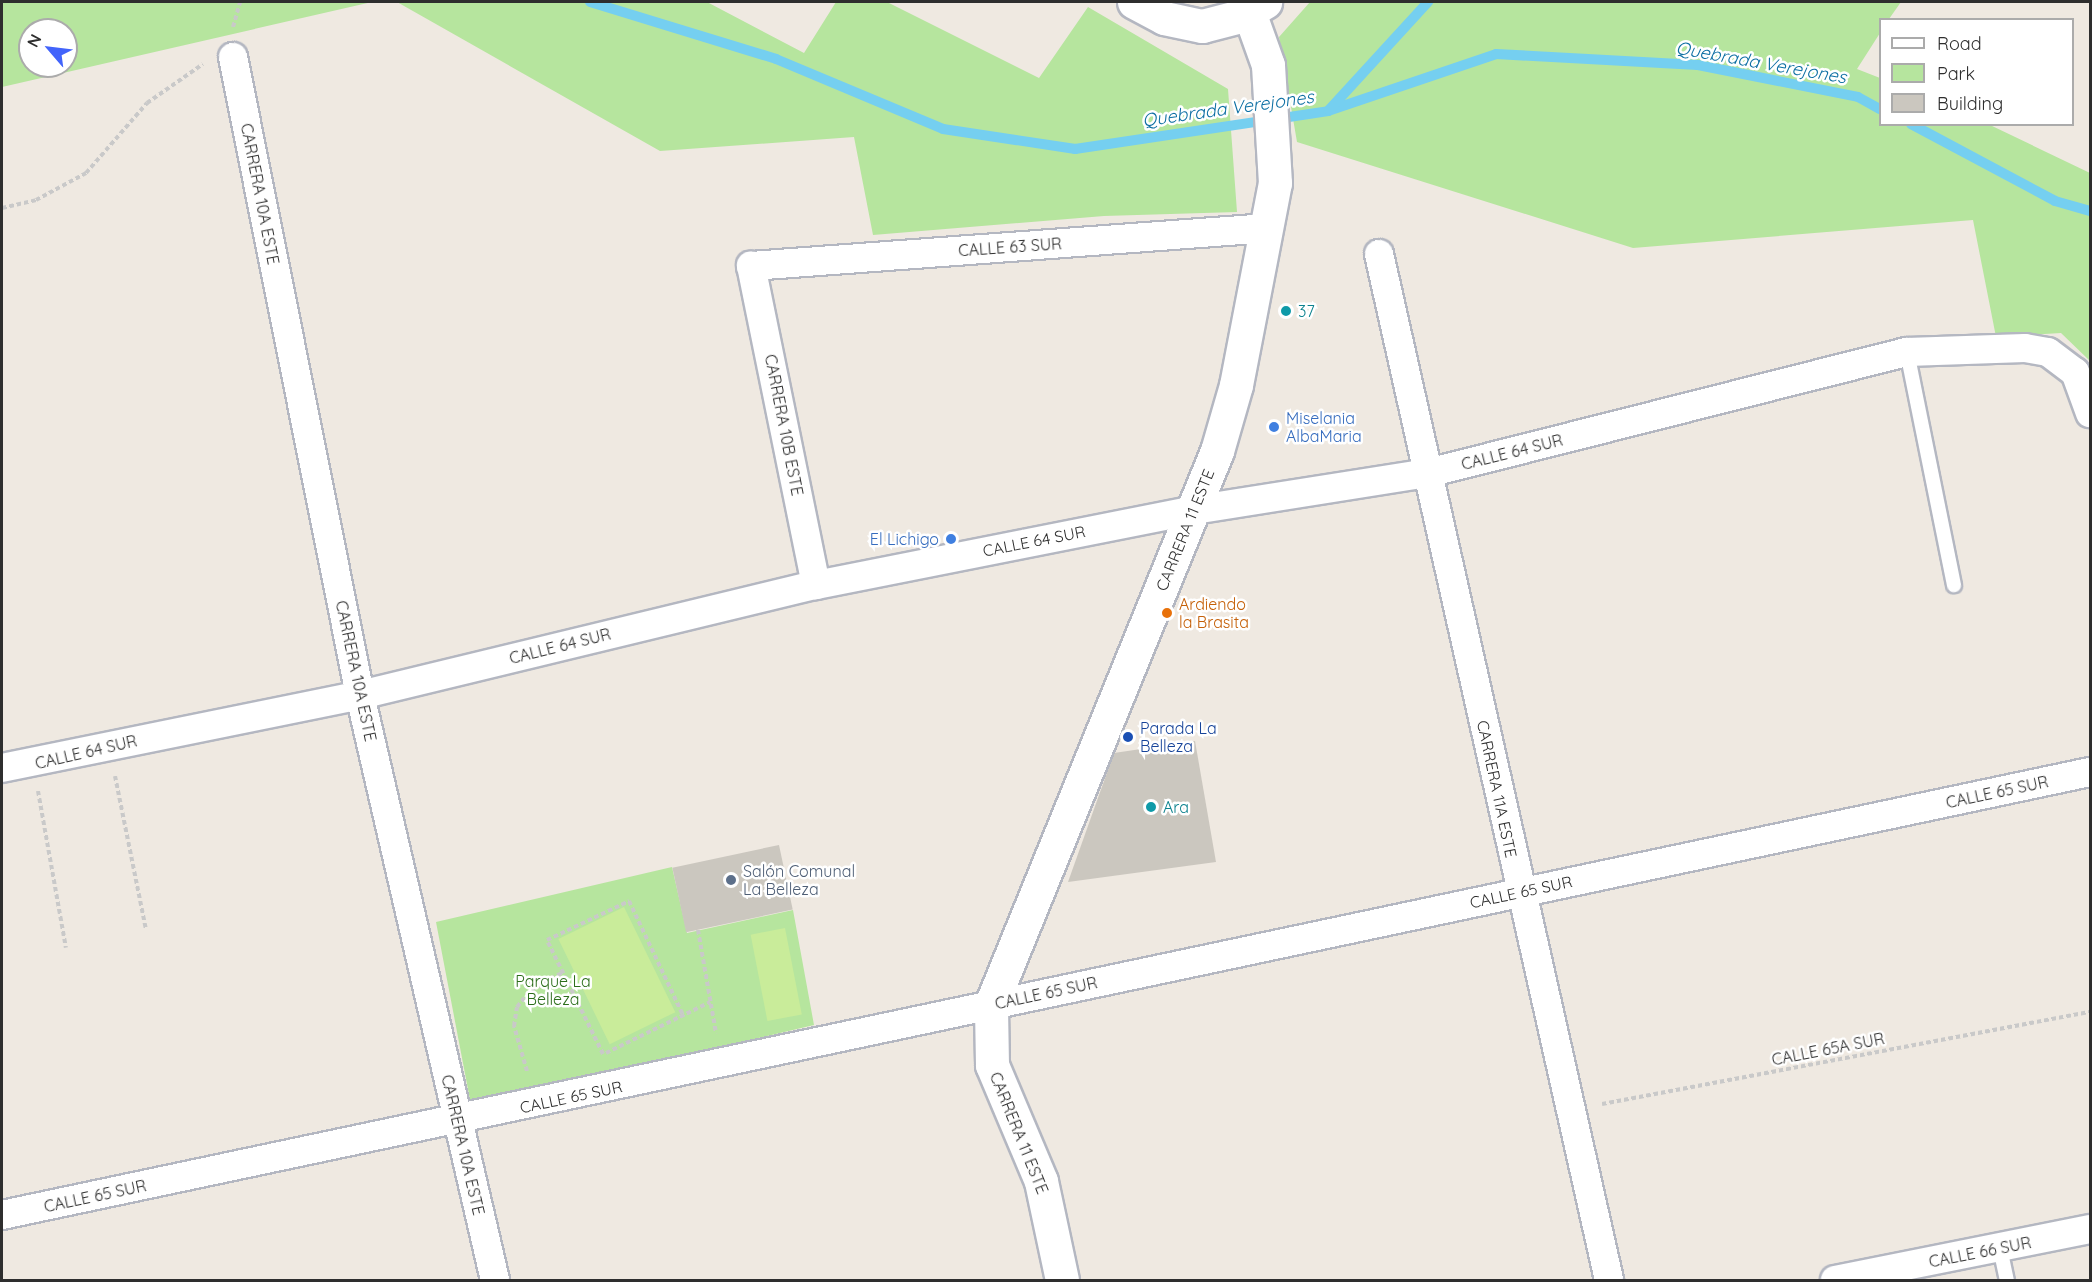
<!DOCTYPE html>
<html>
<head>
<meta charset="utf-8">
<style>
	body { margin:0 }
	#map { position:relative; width:2092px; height:1282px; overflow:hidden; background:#efe9e1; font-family:Quicksand,sans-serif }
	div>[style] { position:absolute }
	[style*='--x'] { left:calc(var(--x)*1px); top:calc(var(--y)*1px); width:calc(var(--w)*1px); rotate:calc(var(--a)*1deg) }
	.green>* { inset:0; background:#b6e59e }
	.pitch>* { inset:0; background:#c9ec9a; transform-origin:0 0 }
	.stream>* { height:10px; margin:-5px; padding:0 5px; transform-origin:5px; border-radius:5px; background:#75cff0 }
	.building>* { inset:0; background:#cbc7bf; transform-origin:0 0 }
	.path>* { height:4px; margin-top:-2px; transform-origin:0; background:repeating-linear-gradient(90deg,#c9c9c9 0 4.5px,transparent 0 7.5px) }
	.roads { filter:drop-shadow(2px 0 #b4b7c1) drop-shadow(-2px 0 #b4b7c1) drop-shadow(0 2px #b4b7c1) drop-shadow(0 -2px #b4b7c1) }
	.service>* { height:14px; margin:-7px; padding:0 7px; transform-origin:7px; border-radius:7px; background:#fff }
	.minor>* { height:28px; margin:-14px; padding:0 14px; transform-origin:14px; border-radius:14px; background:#fff }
	.tertiary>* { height:33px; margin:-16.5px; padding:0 16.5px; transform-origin:16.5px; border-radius:16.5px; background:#fff }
	.dots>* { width:16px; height:16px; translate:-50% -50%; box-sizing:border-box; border:3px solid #fff; border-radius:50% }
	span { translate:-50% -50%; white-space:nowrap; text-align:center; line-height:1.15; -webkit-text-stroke:5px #fff; paint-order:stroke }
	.street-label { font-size:16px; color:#2e2e2e }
	.culture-label { font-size:16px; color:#0d838f }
	.left { translate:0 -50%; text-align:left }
	.shop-label { font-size:16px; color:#366cbe }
	.right { translate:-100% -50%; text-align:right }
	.food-label { font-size:16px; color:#c56008 }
	.transit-label { font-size:16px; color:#164399 }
	.service-label { font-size:16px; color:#4e5e75 }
	.park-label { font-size:16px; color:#2c6e1b }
	.water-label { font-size:18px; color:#0d6fa3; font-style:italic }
	.frame { position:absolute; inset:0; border:3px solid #2e2e2e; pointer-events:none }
	.legend { position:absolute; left:1879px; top:18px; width:195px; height:108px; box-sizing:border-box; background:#fff; border:2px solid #ababab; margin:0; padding:8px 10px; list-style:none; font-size:18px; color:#2e2e2e }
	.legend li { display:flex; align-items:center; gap:12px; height:30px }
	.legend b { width:30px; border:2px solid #ababab }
	.north { position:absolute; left:18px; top:18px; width:60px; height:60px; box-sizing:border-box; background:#fff; border:2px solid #ababab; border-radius:50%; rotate:298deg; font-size:16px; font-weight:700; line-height:24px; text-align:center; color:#2e2e2e }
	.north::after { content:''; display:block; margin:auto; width:21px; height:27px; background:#4264fb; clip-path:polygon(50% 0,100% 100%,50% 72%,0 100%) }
</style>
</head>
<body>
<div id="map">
	<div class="green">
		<i style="clip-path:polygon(evenodd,2px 2px,372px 2px,2px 87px,2px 2px,30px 30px,66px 30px,66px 66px,30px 66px,30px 30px)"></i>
		<i style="clip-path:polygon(397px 2px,707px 2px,804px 53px,836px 2px,887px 2px,1039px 78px,1088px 7px,1228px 89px,1237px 212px,1104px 216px,873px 235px,854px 137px,660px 151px)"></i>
		<i style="clip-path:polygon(1310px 2px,1901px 2px,1889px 19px,1880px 20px,1880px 33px,1857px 69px,1880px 78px,1880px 124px,1990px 125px,2090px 173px,2090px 361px,2061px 333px,1996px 337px,1973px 220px,1633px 248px,1297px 142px,1279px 37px)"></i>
		<i style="clip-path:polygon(672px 867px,687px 933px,793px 910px,814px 1025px,471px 1105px,436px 922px)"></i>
	</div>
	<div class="pitch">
		<i style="left:624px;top:907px;width:117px;height:73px;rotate:64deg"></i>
		<i style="left:785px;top:928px;width:88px;height:35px;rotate:79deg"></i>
	</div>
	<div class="stream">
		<i style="--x:590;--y:2;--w:195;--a:17"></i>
		<i style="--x:776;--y:59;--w:181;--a:22.7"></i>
		<i style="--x:943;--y:129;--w:134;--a:8.6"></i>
		<i style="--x:1075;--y:149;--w:256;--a:-8.5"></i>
		<i style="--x:1328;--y:111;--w:177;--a:-18.7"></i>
		<i style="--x:1496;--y:54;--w:202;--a:3.1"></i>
		<i style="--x:1698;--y:65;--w:163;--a:11.3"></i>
		<i style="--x:1858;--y:97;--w:25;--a:29"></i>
		<i style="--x:1329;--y:110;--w:147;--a:-47.5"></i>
		<i style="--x:1911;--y:124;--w:163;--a:28.1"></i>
		<i style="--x:2055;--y:201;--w:36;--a:16"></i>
	</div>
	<div class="building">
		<i style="clip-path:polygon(1195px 741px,1216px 862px,1068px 882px,1114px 753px)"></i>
		<i style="left:779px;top:845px;width:66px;height:109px;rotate:78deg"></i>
	</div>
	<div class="path">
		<i style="--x:233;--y:27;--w:26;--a:-74"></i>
		<i style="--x:2;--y:208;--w:35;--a:-13"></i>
		<i style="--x:36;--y:200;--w:57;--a:-28.4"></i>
		<i style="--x:86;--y:173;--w:93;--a:-48.9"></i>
		<i style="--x:147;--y:103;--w:68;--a:-34.9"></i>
		<i style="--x:115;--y:776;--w:157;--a:78.6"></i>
		<i style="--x:38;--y:791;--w:159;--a:79.9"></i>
		<i style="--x:698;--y:930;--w:105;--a:80.1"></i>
		<i style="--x:606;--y:1053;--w:116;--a:-26.1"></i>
		<i style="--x:603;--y:1054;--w:127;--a:-116.2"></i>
		<i style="--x:547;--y:940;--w:91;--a:-25.4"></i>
		<i style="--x:629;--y:901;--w:126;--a:64.7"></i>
		<i style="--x:527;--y:1071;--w:47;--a:-106.1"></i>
		<i style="--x:514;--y:1026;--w:19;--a:-81"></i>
		<i style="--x:517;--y:1007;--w:22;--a:-51"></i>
		<i style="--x:531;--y:990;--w:37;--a:-29"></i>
		<i style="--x:1602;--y:1104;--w:497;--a:-10.7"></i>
	</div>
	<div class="roads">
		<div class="service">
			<i style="--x:1907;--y:352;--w:238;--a:78.6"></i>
			<i style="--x:2000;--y:1248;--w:33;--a:78"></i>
		</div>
		<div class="minor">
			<i style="--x:233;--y:57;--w:651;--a:78.74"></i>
			<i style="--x:360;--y:695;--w:600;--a:77.01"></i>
			<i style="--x:1379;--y:254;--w:1051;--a:77.36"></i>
			<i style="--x:816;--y:585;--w:326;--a:-101.5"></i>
			<i style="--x:751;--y:266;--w:518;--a:-4.2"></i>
			<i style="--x:2;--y:768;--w:365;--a:-11.5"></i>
			<i style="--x:360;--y:695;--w:469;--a:-13.6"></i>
			<i style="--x:816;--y:585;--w:385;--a:-11.2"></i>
			<i style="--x:1194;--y:510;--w:237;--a:-9"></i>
			<i style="--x:1428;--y:473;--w:494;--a:-14.2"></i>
			<i style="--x:1907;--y:352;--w:118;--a:-1.9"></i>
			<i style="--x:2025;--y:348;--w:23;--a:10"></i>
			<i style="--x:2048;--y:352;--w:34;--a:37"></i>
			<i style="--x:2075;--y:372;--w:44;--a:69.9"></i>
			<i style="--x:2;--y:1215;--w:2134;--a:-11.98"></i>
			<i style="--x:1835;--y:1280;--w:260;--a:-11.3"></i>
		</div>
		<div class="tertiary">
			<i style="--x:1134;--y:2;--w:34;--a:28"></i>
			<i style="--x:1164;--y:18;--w:39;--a:12"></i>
			<i style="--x:1202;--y:26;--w:40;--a:-14.4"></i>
			<i style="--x:1241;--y:16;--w:28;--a:-30"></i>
			<i style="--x:1062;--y:1280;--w:101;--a:-102"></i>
			<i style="--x:1041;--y:1181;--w:126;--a:-112.9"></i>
			<i style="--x:992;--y:1065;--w:60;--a:-91"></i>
			<i style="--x:991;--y:1005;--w:598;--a:-67.81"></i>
			<i style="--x:1217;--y:451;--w:69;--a:-73.9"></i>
			<i style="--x:1236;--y:385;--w:206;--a:-79.1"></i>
			<i style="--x:1275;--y:183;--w:118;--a:-93.4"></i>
			<i style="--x:1268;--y:65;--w:56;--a:-109.7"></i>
		</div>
	</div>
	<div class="dots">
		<i style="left:1286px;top:311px;background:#0f9aa8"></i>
		<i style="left:1274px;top:427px;background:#3f7fe0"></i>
		<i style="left:951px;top:539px;background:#3f7fe0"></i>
		<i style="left:1167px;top:613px;background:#e8710a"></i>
		<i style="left:1128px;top:737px;background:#1a4fb4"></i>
		<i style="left:1151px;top:807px;background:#0f9aa8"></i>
		<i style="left:731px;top:880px;background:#5c6f8a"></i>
	</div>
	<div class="street-label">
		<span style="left:260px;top:194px;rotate:79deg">CARRERA 10A ESTE</span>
		<span style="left:1010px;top:247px;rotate:-4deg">CALLE 63 SUR</span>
		<span style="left:784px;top:425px;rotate:79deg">CARRERA 10B ESTE</span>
		<span style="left:1512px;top:452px;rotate:-14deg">CALLE 64 SUR</span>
		<span style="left:1185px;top:530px;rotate:-68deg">CARRERA 11 ESTE</span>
		<span style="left:1034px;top:541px;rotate:-11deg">CALLE 64 SUR</span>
		<span style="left:560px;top:646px;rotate:-14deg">CALLE 64 SUR</span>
		<span style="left:356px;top:671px;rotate:78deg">CARRERA 10A ESTE</span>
		<span style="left:86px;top:752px;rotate:-13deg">CALLE 64 SUR</span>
		<span style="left:1497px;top:789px;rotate:78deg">CARRERA 11A ESTE</span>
		<span style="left:1997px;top:792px;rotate:-12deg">CALLE 65 SUR</span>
		<span style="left:1521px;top:892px;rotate:-12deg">CALLE 65 SUR</span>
		<span style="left:1046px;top:993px;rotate:-12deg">CALLE 65 SUR</span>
		<span style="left:1828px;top:1049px;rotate:-11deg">CALLE 65A SUR</span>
		<span style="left:571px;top:1097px;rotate:-12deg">CALLE 65 SUR</span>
		<span style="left:1019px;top:1133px;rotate:68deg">CARRERA 11 ESTE</span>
		<span style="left:463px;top:1145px;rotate:77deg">CARRERA 10A ESTE</span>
		<span style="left:95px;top:1196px;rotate:-12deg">CALLE 65 SUR</span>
		<span style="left:1980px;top:1252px;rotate:-11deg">CALLE 66 SUR</span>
	</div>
	<div class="culture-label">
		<span class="left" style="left:1298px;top:311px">37</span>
		<span class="left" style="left:1163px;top:807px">Ara</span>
	</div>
	<div class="shop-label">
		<span class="left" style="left:1286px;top:427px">Miselania<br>AlbaMaria</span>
		<span class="right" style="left:939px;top:539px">El Lichigo</span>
	</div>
	<div class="food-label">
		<span class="left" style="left:1179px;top:613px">Ardiendo<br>la Brasita</span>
	</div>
	<div class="transit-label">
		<span class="left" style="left:1140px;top:737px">Parada La<br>Belleza</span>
	</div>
	<div class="service-label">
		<span class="left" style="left:743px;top:880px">Salón Comunal<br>La Belleza</span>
	</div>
	<div class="park-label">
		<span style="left:553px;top:990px">Parque La<br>Belleza</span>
	</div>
	<div class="water-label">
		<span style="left:1761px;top:63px;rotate:10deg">Quebrada Verejones</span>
		<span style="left:1228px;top:109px;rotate:-8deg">Quebrada Verejones</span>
	</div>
	<div class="frame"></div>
	<ul class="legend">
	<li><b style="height:8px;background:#fff"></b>Road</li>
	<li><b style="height:16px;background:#b6e59e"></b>Park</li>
	<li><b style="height:16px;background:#cbc7bf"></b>Building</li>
	</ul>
	<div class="north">N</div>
</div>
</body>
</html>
